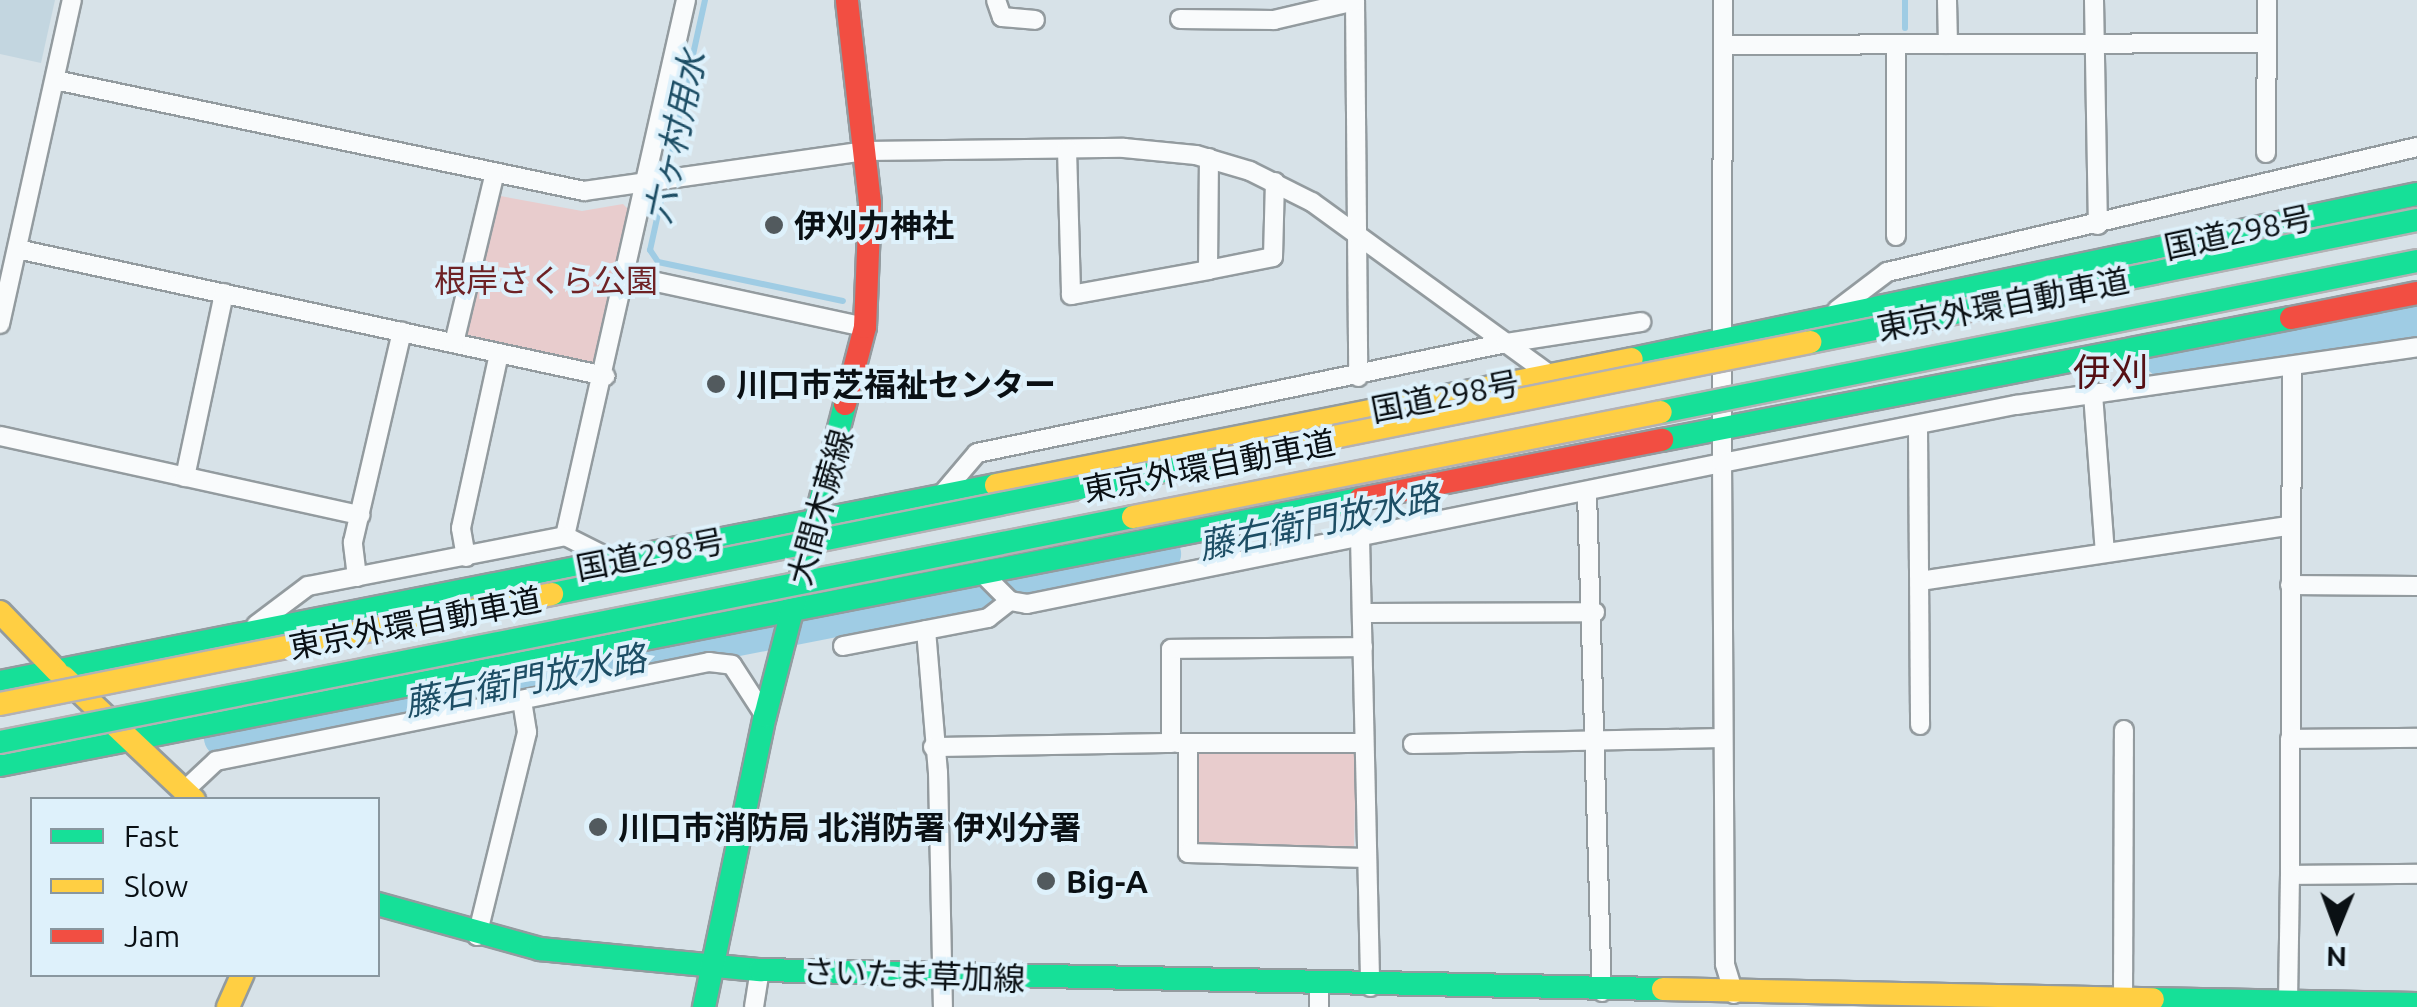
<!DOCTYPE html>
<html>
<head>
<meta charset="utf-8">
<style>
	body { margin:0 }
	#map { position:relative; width:2417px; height:1007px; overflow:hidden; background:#d7e2e8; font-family:Ubuntu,"Noto Sans JP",sans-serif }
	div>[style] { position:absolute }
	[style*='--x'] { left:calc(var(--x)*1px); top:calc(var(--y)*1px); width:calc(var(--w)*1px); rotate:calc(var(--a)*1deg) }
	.built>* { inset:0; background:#c3d6e0 }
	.green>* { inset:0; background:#e8cccd }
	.stream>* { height:6px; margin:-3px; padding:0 3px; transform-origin:3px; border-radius:3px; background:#9fcce4 }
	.river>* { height:38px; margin:-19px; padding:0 19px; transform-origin:19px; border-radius:19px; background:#9fcce4 }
	.roads { filter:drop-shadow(2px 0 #939b9f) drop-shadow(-2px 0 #939b9f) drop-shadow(0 2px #939b9f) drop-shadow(0 -2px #939b9f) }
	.street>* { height:18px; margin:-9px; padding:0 9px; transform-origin:9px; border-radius:9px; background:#f9fbfc }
	.fast>* { height:22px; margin:-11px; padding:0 11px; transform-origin:11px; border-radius:11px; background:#16e098 }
	.slow>* { height:22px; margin:-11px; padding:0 11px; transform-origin:11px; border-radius:11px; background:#ffcf43 }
	.jam>* { height:22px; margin:-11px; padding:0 11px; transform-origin:11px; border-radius:11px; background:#f24e42 }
	.bridges { filter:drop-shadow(2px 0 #b3b1b4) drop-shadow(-2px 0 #b3b1b4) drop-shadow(0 2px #b3b1b4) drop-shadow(0 -2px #b3b1b4) }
	.fast-bridge>* { height:22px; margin:-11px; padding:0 11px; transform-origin:11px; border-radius:11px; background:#16e098 }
	.slow-bridge>* { height:22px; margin:-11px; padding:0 11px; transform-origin:11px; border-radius:11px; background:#ffcf43 }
	.dots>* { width:28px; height:28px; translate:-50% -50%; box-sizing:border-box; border:5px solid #def1fb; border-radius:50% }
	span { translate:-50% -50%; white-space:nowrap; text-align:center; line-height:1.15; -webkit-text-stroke:8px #def1fb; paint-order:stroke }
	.poi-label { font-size:32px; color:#0a1014; font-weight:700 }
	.left { translate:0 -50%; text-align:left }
	.street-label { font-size:32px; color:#0a1014 }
	.park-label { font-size:32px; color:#6e2225 }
	.water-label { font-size:35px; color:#1d4e65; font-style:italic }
	.quarter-label { font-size:38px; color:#551015 }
	.legend { position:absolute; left:30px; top:797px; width:350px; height:180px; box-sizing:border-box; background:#def1fb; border:2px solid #89979f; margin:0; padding:12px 18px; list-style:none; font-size:30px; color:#0a1014 }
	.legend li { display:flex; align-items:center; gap:20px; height:50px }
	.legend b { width:50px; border:2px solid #89979f }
	.north { position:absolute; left:2287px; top:877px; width:100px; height:100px; -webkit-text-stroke:8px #def1fb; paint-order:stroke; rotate:181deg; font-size:28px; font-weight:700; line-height:40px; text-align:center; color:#0a1014 }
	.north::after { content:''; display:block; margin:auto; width:35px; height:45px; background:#0a1014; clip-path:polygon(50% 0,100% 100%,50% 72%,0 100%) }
</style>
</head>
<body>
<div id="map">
	<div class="built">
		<i style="clip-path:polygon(0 0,55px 0,41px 63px,0 54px)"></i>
	</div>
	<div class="green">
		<i style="clip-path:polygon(495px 195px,582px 211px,623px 204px,630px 211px,600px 360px,591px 363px,468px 335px,464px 326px)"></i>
		<i style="clip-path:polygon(1350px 751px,1356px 755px,1354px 849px,1195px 842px,1195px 757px,1200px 752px)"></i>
	</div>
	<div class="stream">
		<i style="--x:705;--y:0;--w:256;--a:102.4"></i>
		<i style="--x:650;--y:250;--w:14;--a:56"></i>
		<i style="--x:658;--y:262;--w:189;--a:11.9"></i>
		<i style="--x:1905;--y:0;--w:28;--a:90"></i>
	</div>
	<div class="river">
		<i style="--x:2163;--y:358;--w:257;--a:-9.2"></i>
		<i style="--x:223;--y:738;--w:957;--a:-11.09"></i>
	</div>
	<div class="roads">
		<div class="street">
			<i style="--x:996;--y:0;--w:18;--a:71"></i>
			<i style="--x:1002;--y:17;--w:33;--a:5"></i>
			<i style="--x:1355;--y:0;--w:377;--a:89.5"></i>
			<i style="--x:1947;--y:0;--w:44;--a:88.7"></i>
			<i style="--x:2094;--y:0;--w:225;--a:89"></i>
			<i style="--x:1180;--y:19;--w:94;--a:0.6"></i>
			<i style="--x:1274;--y:20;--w:83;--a:-13.2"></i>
			<i style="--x:1724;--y:45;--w:543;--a:-0.21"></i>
			<i style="--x:55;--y:80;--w:541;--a:11.85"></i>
			<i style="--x:584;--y:191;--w:285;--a:-8.1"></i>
			<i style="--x:866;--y:151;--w:258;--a:-0.7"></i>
			<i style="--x:1124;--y:148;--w:72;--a:5.6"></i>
			<i style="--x:1196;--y:155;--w:56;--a:16.5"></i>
			<i style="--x:1250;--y:171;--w:69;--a:26.6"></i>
			<i style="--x:1312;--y:202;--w:294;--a:36"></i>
			<i style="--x:1067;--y:149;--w:146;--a:88.4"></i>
			<i style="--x:1071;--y:295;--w:139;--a:-10.3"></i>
			<i style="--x:1208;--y:270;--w:112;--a:-89.5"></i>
			<i style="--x:2266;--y:153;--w:153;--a:-89.6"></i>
			<i style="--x:1896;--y:236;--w:192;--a:-90"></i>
			<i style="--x:17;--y:249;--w:602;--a:12.19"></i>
			<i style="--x:1208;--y:270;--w:66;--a:-11.3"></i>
			<i style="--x:1273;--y:257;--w:75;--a:-88.5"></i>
			<i style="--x:629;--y:276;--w:241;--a:12.2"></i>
			<i style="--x:1837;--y:310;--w:63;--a:-37.2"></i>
			<i style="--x:1887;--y:272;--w:545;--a:-13.27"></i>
			<i style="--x:0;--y:324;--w:332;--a:-77.5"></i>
			<i style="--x:454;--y:343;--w:172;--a:-76.5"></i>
			<i style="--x:2292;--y:367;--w:508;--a:90.23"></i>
			<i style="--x:2290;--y:875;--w:127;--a:-0.5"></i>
			<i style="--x:2093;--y:394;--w:158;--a:85.7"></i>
			<i style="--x:1918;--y:428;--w:297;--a:89.6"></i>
			<i style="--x:0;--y:436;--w:369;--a:12.4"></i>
			<i style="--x:185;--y:477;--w:188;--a:-78"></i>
			<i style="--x:943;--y:493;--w:52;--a:-49.6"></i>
			<i style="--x:977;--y:453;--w:540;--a:-11.75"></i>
			<i style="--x:1506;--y:343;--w:137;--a:-8.8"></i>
			<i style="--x:1587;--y:493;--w:499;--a:88.3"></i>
			<i style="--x:1360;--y:537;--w:450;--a:88.7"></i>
			<i style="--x:466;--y:557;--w:29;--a:-100"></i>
			<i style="--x:461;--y:528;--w:179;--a:-77.7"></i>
			<i style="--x:609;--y:558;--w:49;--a:-153.4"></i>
			<i style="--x:565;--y:536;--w:549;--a:-77.28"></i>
			<i style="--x:983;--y:574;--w:38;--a:45"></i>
			<i style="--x:1010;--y:601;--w:17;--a:10"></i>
			<i style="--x:1027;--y:604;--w:709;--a:-11.47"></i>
			<i style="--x:1722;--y:463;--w:463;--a:-89.9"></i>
			<i style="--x:357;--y:577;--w:35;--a:-97"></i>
			<i style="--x:353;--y:542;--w:216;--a:-76.9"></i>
			<i style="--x:1920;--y:581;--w:374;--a:-8.5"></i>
			<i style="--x:2290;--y:585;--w:127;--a:0.5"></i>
			<i style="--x:1364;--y:613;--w:231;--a:-0.2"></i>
			<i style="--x:256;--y:625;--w:65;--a:-36.9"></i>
			<i style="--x:308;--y:586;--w:262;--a:-11"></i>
			<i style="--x:926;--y:630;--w:143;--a:85.2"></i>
			<i style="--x:938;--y:772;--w:235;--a:88.8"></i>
			<i style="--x:843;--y:646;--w:148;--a:-10.9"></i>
			<i style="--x:988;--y:618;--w:28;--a:-38"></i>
			<i style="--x:2290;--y:739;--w:127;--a:-0.5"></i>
			<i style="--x:1177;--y:743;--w:185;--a:0"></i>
			<i style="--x:1188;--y:743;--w:110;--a:90"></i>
			<i style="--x:1188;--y:853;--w:178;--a:1.6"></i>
			<i style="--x:1413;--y:744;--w:309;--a:-1.1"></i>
			<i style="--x:933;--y:747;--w:238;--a:-1"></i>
			<i style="--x:1171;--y:743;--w:94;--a:-90"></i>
			<i style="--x:1171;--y:649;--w:192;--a:-0.6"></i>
			<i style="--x:184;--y:791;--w:44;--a:-43.2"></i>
			<i style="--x:216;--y:761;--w:503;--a:-11.35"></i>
			<i style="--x:709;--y:662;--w:23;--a:7"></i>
			<i style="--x:732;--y:665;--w:61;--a:57.1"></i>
			<i style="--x:477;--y:936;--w:210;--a:-76.2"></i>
			<i style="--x:527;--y:732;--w:32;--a:-99"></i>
			<i style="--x:1319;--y:986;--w:21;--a:90"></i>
			<i style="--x:1734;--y:994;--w:31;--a:-107"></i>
			<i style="--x:1725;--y:964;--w:501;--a:-90.34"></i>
			<i style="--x:1722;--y:463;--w:300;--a:-11.2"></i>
			<i style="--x:2016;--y:405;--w:405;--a:-8.2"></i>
			<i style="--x:2123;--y:999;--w:269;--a:-89.8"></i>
			<i style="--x:2288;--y:1002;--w:127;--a:-89.1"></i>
			<i style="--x:754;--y:1007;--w:37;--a:-81"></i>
		</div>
		<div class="fast">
			<i style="--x:1632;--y:359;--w:802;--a:-11.87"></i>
			<i style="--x:1662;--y:440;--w:641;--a:-10.98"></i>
			<i style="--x:0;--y:682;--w:1015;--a:-11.19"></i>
			<i style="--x:0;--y:765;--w:1386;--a:-11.07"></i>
			<i style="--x:378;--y:904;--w:168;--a:15.5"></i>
			<i style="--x:540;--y:949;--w:221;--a:5.5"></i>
			<i style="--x:760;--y:970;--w:903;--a:1.21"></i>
			<i style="--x:2153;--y:999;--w:264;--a:1.1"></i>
			<i style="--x:704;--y:1007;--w:297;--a:-78.2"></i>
			<i style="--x:765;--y:716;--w:322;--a:-75.6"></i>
		</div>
		<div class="slow">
			<i style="--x:996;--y:485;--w:648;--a:-11.21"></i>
			<i style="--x:0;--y:612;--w:81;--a:46"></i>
			<i style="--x:64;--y:677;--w:179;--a:43.4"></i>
			<i style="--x:1663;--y:989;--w:490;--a:1.2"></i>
			<i style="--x:228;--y:1007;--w:36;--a:-66"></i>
		</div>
		<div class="jam">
			<i style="--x:2291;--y:318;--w:128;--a:-11.2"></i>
			<i style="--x:845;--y:404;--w:80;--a:-75.4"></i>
			<i style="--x:865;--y:327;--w:124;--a:-87.7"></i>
			<i style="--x:870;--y:203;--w:204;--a:-96.5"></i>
			<i style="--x:1360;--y:499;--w:308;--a:-11.1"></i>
		</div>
	</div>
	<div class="bridges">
		<div class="fast-bridge">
			<i style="--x:1810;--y:342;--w:619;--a:-11.36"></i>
			<i style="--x:1661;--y:412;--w:771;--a:-11.3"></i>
			<i style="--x:552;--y:594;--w:685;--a:-11.36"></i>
			<i style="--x:0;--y:742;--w:1155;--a:-11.23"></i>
		</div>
		<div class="slow-bridge">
			<i style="--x:1224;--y:459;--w:598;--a:-11.29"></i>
			<i style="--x:1133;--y:517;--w:538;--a:-11.25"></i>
			<i style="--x:0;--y:704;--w:563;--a:-11.27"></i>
		</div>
	</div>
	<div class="dots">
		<i style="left:774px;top:225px;background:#525a5e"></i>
		<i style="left:716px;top:384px;background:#525a5e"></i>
		<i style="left:598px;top:827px;background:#525a5e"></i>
		<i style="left:1046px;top:881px;background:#525a5e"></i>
	</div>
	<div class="poi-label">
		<span class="left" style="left:794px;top:225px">伊刈力神社</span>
		<span class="left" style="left:736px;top:384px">川口市芝福祉センター</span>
		<span class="left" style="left:618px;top:827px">川口市消防局 北消防署 伊刈分署</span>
		<span class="left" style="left:1066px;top:881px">Big-A</span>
	</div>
	<div class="street-label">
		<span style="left:2238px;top:232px;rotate:-12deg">国道298号</span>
		<span style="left:2003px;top:304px;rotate:-11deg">東京外環自動車道</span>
		<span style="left:1445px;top:396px;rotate:-11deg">国道298号</span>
		<span style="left:1209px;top:466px;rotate:-11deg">東京外環自動車道</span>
		<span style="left:820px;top:507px;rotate:-74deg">大間木蕨線</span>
		<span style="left:650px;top:554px;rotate:-11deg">国道298号</span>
		<span style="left:415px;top:623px;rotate:-11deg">東京外環自動車道</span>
		<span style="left:914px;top:975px;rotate:2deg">さいたま草加線</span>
	</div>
	<div class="park-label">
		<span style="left:546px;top:280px">根岸さくら公園</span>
	</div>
	<div class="water-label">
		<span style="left:675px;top:137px;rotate:-78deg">六ヶ村用水</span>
		<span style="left:1319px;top:521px;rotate:-12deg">藤右衛門放水路</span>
		<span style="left:525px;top:680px;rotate:-11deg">藤右衛門放水路</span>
	</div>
	<div class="quarter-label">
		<span style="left:2111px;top:373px">伊刈</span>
	</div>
	<ul class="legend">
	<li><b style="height:12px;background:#16e098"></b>Fast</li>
	<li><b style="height:12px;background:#ffcf43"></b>Slow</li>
	<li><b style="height:12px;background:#f24e42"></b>Jam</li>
	</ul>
	<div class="north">N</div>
</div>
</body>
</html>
